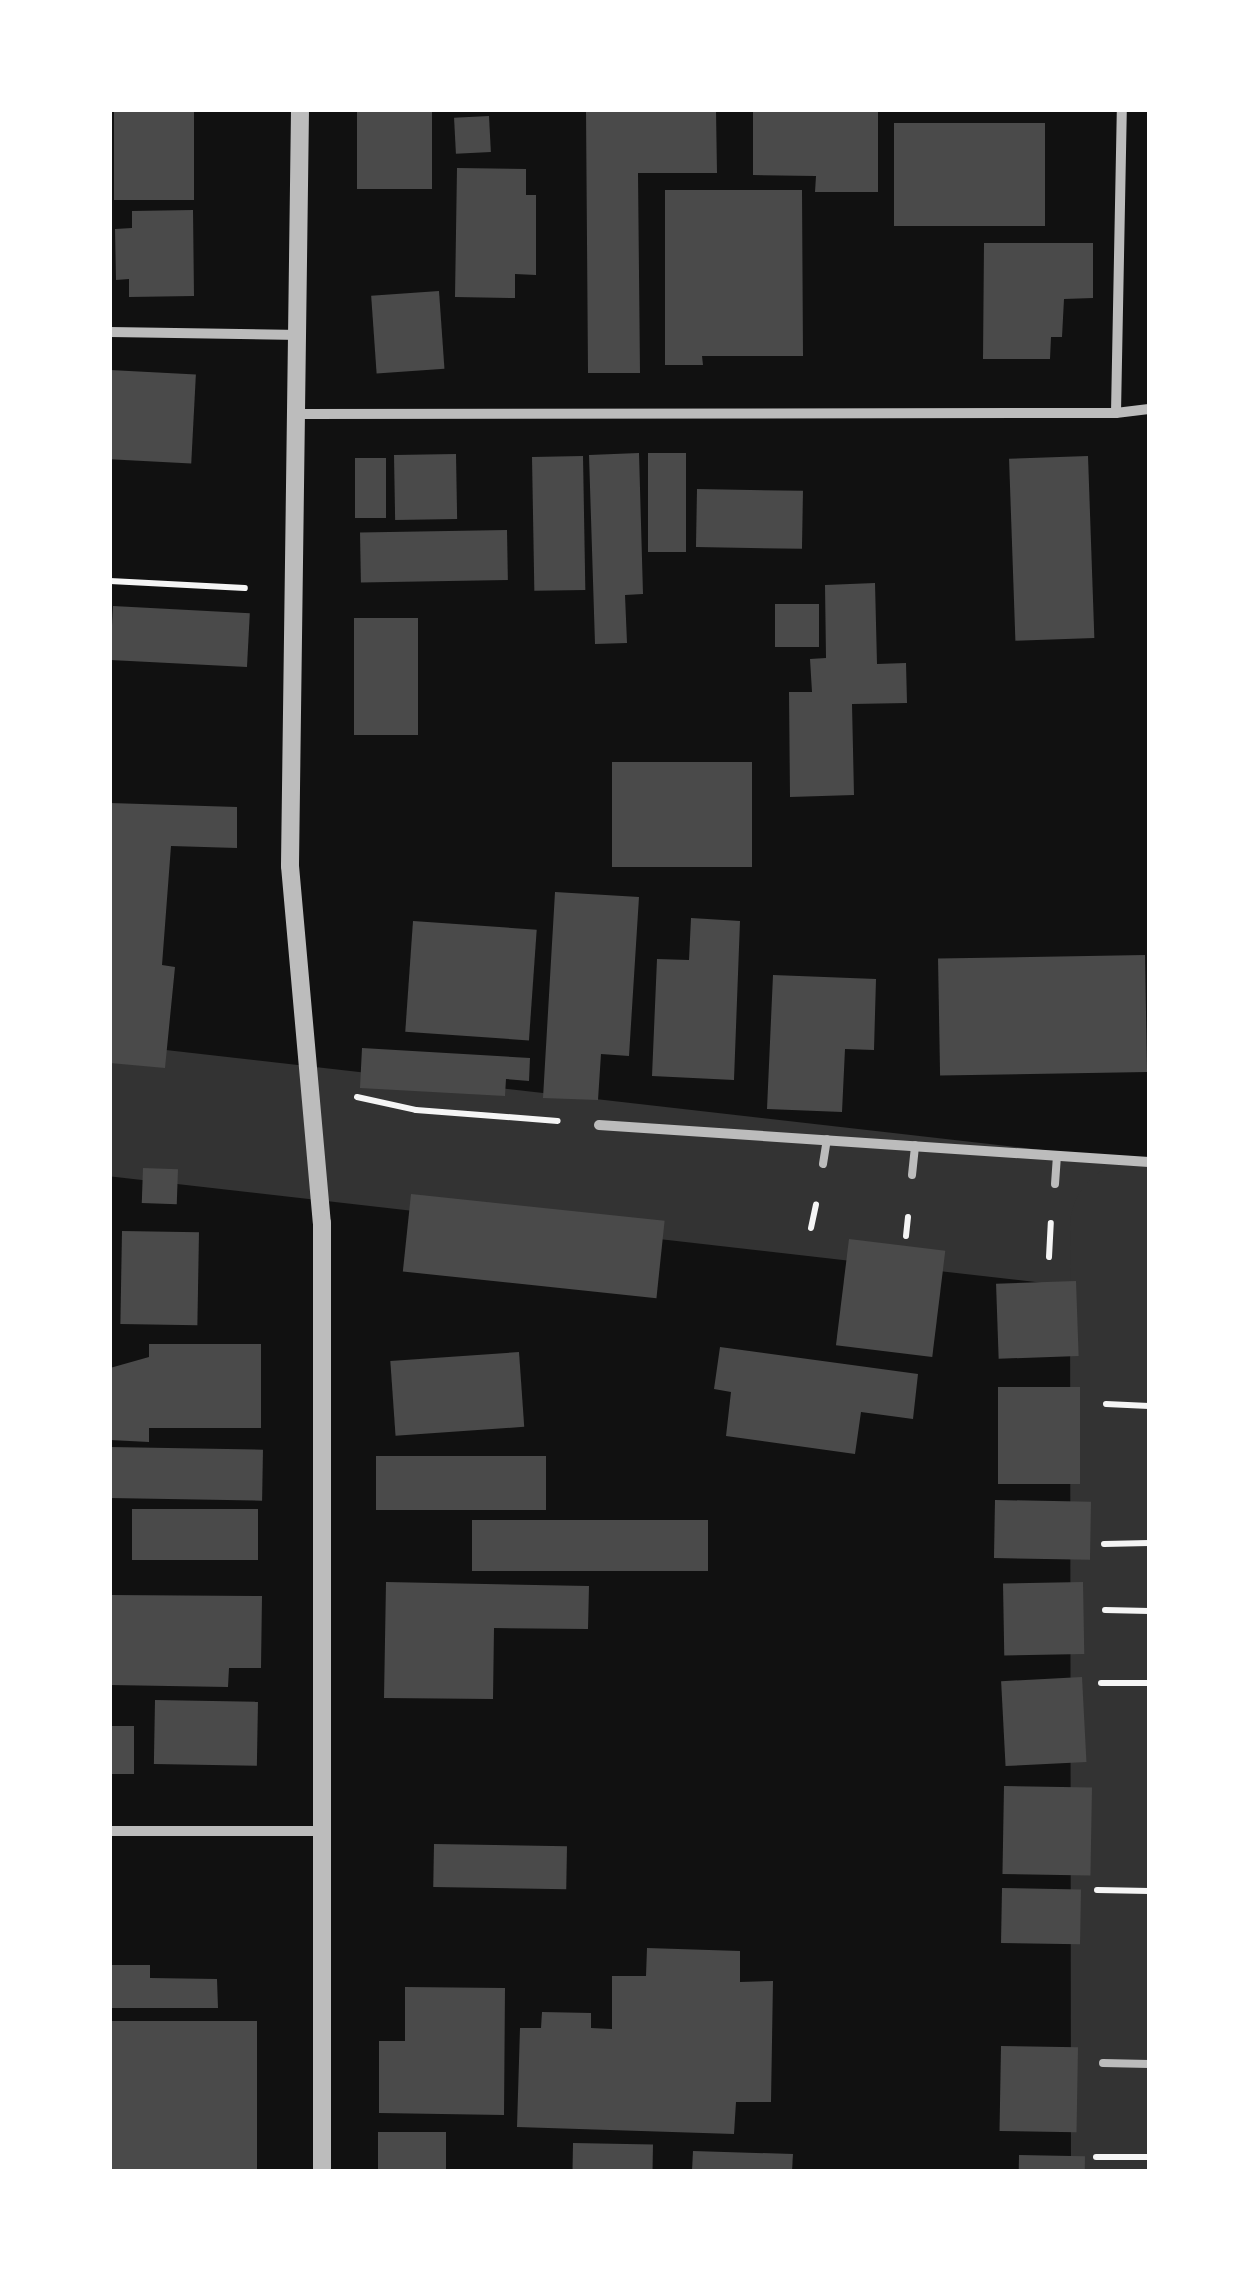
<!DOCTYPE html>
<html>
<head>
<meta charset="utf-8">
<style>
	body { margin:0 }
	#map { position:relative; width:1259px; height:2281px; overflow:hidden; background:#111; font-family:Georgia,serif }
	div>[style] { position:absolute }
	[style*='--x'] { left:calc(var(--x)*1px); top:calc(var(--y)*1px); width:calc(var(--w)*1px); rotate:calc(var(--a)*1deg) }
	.river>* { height:132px; margin:-66px; padding:0 66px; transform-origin:66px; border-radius:66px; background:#333 }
	.building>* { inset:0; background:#4a4a4a; transform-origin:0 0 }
	.path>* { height:6px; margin:-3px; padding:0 3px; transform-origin:3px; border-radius:3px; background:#f5f5f5 }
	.service>* { height:8px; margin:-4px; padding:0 4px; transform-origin:4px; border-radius:4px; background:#bcbcbc }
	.minor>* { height:10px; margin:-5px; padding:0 5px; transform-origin:5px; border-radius:5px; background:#bcbcbc }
	.tertiary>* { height:18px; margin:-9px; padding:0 9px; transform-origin:9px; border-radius:9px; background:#bcbcbc }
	span { translate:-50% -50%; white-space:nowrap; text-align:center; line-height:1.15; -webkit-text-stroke:9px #fff; paint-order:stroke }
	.frame { position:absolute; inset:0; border:112px solid #fff; pointer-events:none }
</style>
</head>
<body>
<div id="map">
	<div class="river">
		<i style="--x:110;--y:1110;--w:1033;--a:6.51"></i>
		<i style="--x:1136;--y:1227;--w:944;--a:89.94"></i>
	</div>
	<div class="building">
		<i style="left:114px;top:110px;width:80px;height:90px"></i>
		<i style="left:357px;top:110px;width:75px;height:79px"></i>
		<i style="clip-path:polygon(586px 110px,716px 110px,717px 173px,638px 173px,640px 373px,588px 373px)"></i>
		<i style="clip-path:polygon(753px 110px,878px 110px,878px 192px,815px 192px,816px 176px,753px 175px)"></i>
		<i style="left:489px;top:116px;width:36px;height:35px;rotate:87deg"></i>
		<i style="left:894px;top:123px;width:151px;height:103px"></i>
		<i style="clip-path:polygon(457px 168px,526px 169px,526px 195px,536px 195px,536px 275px,515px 274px,515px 298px,455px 297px)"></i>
		<i style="clip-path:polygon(665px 190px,802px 190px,803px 356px,702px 356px,703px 365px,665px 365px)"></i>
		<i style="clip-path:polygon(193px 210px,194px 296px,129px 297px,129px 279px,116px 280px,115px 229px,132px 228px,132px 211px)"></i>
		<i style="clip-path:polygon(984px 243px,1093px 243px,1093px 298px,1064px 299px,1062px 337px,1051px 337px,1050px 359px,983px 359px)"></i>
		<i style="left:439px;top:291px;width:78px;height:68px;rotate:86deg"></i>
		<i style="left:110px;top:370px;width:86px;height:89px;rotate:3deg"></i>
		<i style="clip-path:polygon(639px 453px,643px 594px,625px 595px,627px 643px,595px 644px,589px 455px)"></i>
		<i style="left:686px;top:453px;width:99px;height:38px;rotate:90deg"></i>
		<i style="left:456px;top:454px;width:65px;height:62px;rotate:89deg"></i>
		<i style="left:583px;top:456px;width:134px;height:51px;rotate:89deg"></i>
		<i style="left:1088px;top:456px;width:182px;height:79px;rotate:88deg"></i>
		<i style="left:355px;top:458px;width:31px;height:60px"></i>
		<i style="left:697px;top:489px;width:106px;height:58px;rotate:1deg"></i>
		<i style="left:507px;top:530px;width:50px;height:147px;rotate:89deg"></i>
		<i style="clip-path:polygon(875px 583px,877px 664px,906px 663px,907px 703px,852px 704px,854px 795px,790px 797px,789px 692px,812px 692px,810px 659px,826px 658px,825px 585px)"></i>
		<i style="left:819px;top:604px;width:43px;height:44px;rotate:90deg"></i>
		<i style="left:113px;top:606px;width:137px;height:54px;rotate:3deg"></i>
		<i style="left:354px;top:618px;width:64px;height:117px"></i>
		<i style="left:612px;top:762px;width:140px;height:105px"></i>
		<i style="clip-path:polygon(110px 803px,237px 807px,237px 848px,171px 846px,162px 965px,175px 967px,165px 1068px,110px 1063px)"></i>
		<i style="clip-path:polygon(555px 892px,639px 897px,629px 1056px,601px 1054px,598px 1100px,543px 1098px)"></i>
		<i style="clip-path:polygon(691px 918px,740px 921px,734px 1080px,652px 1076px,657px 959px,689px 960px)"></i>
		<i style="left:413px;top:921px;width:124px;height:111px;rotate:4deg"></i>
		<i style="left:1145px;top:955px;width:117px;height:207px;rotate:89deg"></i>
		<i style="clip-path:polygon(773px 975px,876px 979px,874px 1050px,845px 1049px,842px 1112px,767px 1109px)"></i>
		<i style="clip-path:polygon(362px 1048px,530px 1058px,529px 1081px,506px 1079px,505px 1096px,360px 1088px)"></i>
		<i style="left:143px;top:1168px;width:35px;height:35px;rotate:2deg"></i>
		<i style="left:411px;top:1194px;width:255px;height:78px;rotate:6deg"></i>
		<i style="left:122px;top:1231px;width:77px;height:93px;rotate:1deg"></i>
		<i style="left:849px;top:1239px;width:97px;height:107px;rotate:7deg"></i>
		<i style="left:1076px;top:1281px;width:75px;height:80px;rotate:88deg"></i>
		<i style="clip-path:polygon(149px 1344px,261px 1344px,261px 1428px,149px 1428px,149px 1442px,110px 1440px,110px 1368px,149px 1357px)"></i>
		<i style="clip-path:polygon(720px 1347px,918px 1374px,913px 1419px,861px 1412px,855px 1454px,726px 1436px,731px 1392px,714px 1389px)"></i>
		<i style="left:519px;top:1352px;width:75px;height:129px;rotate:86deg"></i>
		<i style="left:998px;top:1387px;width:82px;height:97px"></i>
		<i style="left:110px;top:1447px;width:153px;height:51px;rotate:1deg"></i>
		<i style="left:546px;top:1456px;width:54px;height:170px;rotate:90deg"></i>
		<i style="left:995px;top:1500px;width:96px;height:58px;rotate:1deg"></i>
		<i style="left:132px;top:1509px;width:126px;height:51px"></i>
		<i style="left:472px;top:1520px;width:236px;height:51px"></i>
		<i style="clip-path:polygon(386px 1582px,589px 1586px,588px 1629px,494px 1628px,493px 1699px,384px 1698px)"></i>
		<i style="left:1083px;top:1582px;width:72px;height:80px;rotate:89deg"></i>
		<i style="clip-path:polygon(110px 1595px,262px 1596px,261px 1668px,229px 1668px,228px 1687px,110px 1685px)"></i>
		<i style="left:1082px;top:1677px;width:85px;height:81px;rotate:87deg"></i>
		<i style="left:155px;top:1700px;width:103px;height:64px;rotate:1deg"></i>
		<i style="left:110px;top:1726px;width:24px;height:48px"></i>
		<i style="left:1004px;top:1786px;width:88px;height:88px;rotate:1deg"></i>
		<i style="left:434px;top:1844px;width:133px;height:43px;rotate:1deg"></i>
		<i style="left:1002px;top:1888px;width:79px;height:55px;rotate:1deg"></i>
		<i style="clip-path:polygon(647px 1948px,740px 1951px,740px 1982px,773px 1981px,771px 2102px,736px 2102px,734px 2134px,517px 2127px,520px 2028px,541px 2028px,542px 2012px,591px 2013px,591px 2028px,612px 2029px,612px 1976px,646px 1976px)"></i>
		<i style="clip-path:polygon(110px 1965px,150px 1965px,150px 1978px,217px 1979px,218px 2008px,111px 2008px)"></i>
		<i style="clip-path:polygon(405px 1987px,505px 1988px,504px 2115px,379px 2113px,379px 2041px,405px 2041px)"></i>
		<i style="left:110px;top:2021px;width:147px;height:150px"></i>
		<i style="left:1001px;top:2046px;width:77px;height:85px;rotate:1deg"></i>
		<i style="left:446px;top:2132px;width:39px;height:68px;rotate:90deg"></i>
		<i style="left:573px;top:2143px;width:80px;height:28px;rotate:1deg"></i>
		<i style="clip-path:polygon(693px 2151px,793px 2154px,792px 2171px,692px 2171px)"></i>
		<i style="left:1019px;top:2155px;width:66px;height:16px;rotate:1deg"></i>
	</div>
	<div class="path">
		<i style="--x:110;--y:581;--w:135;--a:3"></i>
		<i style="--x:357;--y:1097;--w:60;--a:12.4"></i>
		<i style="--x:416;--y:1110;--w:142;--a:4.4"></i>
		<i style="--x:811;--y:1228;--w:24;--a:-78"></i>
		<i style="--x:906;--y:1236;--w:19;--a:-84"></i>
		<i style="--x:1049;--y:1257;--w:34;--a:-87"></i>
		<i style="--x:1106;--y:1404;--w:43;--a:2.7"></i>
		<i style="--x:1104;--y:1544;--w:45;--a:-1.3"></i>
		<i style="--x:1105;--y:1610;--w:44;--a:1.3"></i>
		<i style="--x:1101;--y:1683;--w:48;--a:0"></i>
		<i style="--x:1097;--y:1890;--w:52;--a:1.1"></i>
		<i style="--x:1096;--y:2157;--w:53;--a:0"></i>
	</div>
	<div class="service">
		<i style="--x:823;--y:1164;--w:25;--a:-81"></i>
		<i style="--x:912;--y:1175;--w:30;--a:-84"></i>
		<i style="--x:1055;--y:1184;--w:28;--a:-86"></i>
		<i style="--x:1103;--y:2063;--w:46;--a:1.2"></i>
	</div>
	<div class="minor">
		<i style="--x:110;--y:332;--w:190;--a:0.9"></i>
		<i style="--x:1116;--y:413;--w:303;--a:-88.9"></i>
		<i style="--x:299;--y:414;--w:817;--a:-0.07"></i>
		<i style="--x:1116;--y:413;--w:33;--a:-7"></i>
		<i style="--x:599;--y:1125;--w:551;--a:3.85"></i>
		<i style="--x:110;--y:1831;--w:214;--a:0"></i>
	</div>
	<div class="tertiary">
		<i style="--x:300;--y:110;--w:756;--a:90.76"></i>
		<i style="--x:290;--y:866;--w:358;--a:84.9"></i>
		<i style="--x:322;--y:1223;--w:948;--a:90"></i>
	</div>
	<div class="frame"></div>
</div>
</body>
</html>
